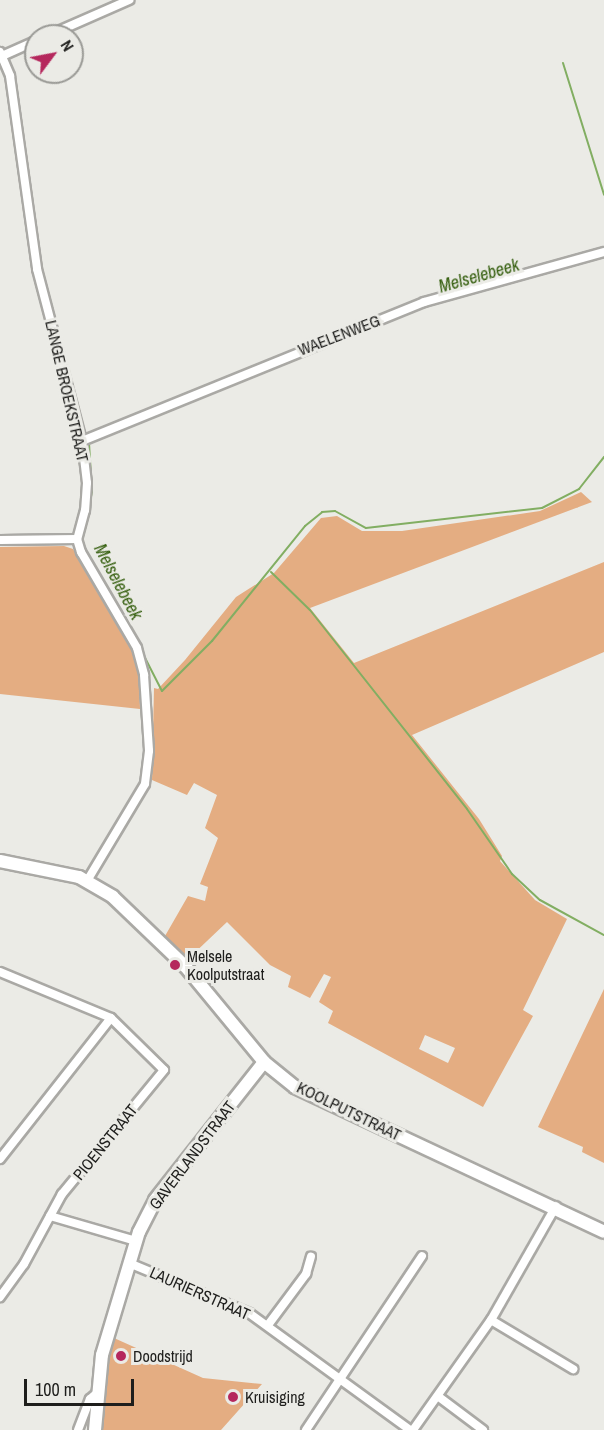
<!DOCTYPE html>
<html>
<head>
<meta charset="utf-8">
<style>
	body { margin:0 }
	#map { position:relative; width:604px; height:1430px; overflow:hidden; background:#ebebe6; font-family:"Archivo Narrow",sans-serif }
	div>[style] { position:absolute }
	[style*='--x'] { left:calc(var(--x)*1px); top:calc(var(--y)*1px); width:calc(var(--w)*1px); rotate:calc(var(--a)*1deg) }
	.green>* { inset:0; background:#e4ad82 }
	.stream>* { height:2px; margin:-1px; padding:0 1px; transform-origin:1px; border-radius:1px; background:#82ae62 }
	.roads { filter:drop-shadow(2px 0 #aaa9a5) drop-shadow(-2px 0 #aaa9a5) drop-shadow(0 2px #aaa9a5) drop-shadow(0 -2px #aaa9a5) }
	.street>* { height:8px; margin:-4px; padding:0 4px; transform-origin:4px; border-radius:4px; background:#fff }
	.secondary>* { height:12px; margin:-6px; padding:0 6px; transform-origin:6px; border-radius:6px; background:#fff }
	.dots>* { width:16px; height:16px; translate:-50% -50%; box-sizing:border-box; border:3px solid #ebebe6; border-radius:50% }
	span { translate:-50% -50%; white-space:nowrap; text-align:center; line-height:1.15; -webkit-text-stroke:6px #ebebe6; paint-order:stroke }
	.street-label { font-size:16px; color:#1e1e1c }
	.poi-label { font-size:16px; color:#1e1e1c }
	.left { translate:0 -50%; text-align:left }
	.water-label { font-size:18px; color:#386112; font-style:italic }
	.north { position:absolute; left:24px; top:24px; width:60px; height:60px; box-sizing:border-box; background:#ebebe6; border:2px solid #999995; border-radius:50%; rotate:58deg; font-size:16px; font-weight:700; line-height:24px; text-align:center; color:#1e1e1c }
	.north::after { content:''; display:block; margin:auto; width:21px; height:27px; background:#b5285d; clip-path:polygon(50% 0,100% 100%,50% 72%,0 100%) }
	.scale { position:absolute; left:24px; top:1379px; width:110px; height:27px; box-sizing:border-box; border:3px solid #1e1e1c; border-top:0; padding-left:8px; font-size:18px; line-height:21px; white-space:nowrap; color:#1e1e1c; -webkit-text-stroke:4px #ebebe6; paint-order:stroke }
</style>
</head>
<body>
<div id="map">
	<div class="green">
		<i style="clip-path:polygon(evenodd,581px 492px,592px 502px,310px 608px,354px 663px,604px 562px,604px 652px,412px 735px,479px 819px,502px 856px,500px 861px,535px 900px,567px 919px,523px 1010px,533px 1016px,483px 1107px,328px 1023px,333px 1011px,319px 1002px,331px 977px,324px 974px,310px 998px,288px 987px,291px 976px,270px 965px,227px 922px,187px 960px,165px 936px,188px 896px,205px 901px,208px 887px,200px 884px,218px 838px,205px 828px,217px 795px,194px 783px,187px 795px,152px 780px,154px 688px,158px 689px,185px 660px,236px 597px,274px 573px,321px 518px,337px 516px,362px 531px,402px 531px,540px 511px,581px 492px,425px 1035px,455px 1048px,448px 1063px,419px 1049px,425px 1035px)"></i>
		<i style="clip-path:polygon(64px 546px,73px 549px,133px 650px,139px 677px,140px 709px,0 694px,0 547px)"></i>
		<i style="clip-path:polygon(604px 989px,604px 1163px,582px 1152px,583px 1147px,538px 1127px)"></i>
		<i style="clip-path:polygon(114px 1338px,203px 1378px,262px 1384px,221px 1430px,101px 1430px,102px 1384px)"></i>
	</div>
	<div class="stream">
		<i style="--x:563;--y:63;--w:138;--a:72.7"></i>
		<i style="--x:595;--y:259;--w:9;--a:-13"></i>
		<i style="--x:87;--y:517;--w:25;--a:-79"></i>
		<i style="--x:92;--y:492;--w:49;--a:-93.5"></i>
		<i style="--x:271;--y:572;--w:54;--a:44.3"></i>
		<i style="--x:310;--y:610;--w:253;--a:51.7"></i>
		<i style="--x:467;--y:809;--w:79;--a:55.3"></i>
		<i style="--x:512;--y:874;--w:38;--a:43"></i>
		<i style="--x:540;--y:900;--w:73;--a:28.7"></i>
		<i style="--x:141;--y:650;--w:46;--a:62.9"></i>
		<i style="--x:162;--y:691;--w:71;--a:-45"></i>
		<i style="--x:212;--y:641;--w:148;--a:-51"></i>
		<i style="--x:305;--y:526;--w:22;--a:-39"></i>
		<i style="--x:322;--y:512;--w:13;--a:-4"></i>
		<i style="--x:335;--y:511;--w:35;--a:29"></i>
		<i style="--x:366;--y:528;--w:177;--a:-6.5"></i>
		<i style="--x:542;--y:508;--w:42;--a:-27.2"></i>
		<i style="--x:579;--y:489;--w:41;--a:-52"></i>
	</div>
	<div class="roads">
		<div class="street">
			<i style="--x:47;--y:36;--w:90;--a:-23.7"></i>
			<i style="--x:0;--y:52;--w:26;--a:67"></i>
			<i style="--x:10;--y:76;--w:195;--a:82"></i>
			<i style="--x:37;--y:269;--w:178;--a:75.3"></i>
			<i style="--x:82;--y:441;--w:42;--a:83.2"></i>
			<i style="--x:87;--y:483;--w:27;--a:94"></i>
			<i style="--x:85;--y:510;--w:30;--a:105"></i>
			<i style="--x:77;--y:539;--w:14;--a:73"></i>
			<i style="--x:81;--y:552;--w:111;--a:59.7"></i>
			<i style="--x:137;--y:648;--w:28;--a:75"></i>
			<i style="--x:144;--y:675;--w:76;--a:86.2"></i>
			<i style="--x:149;--y:751;--w:33;--a:97"></i>
			<i style="--x:145;--y:784;--w:113;--a:120.9"></i>
			<i style="--x:2;--y:56;--w:37;--a:-24"></i>
			<i style="--x:82;--y:441;--w:369;--a:-22.1"></i>
			<i style="--x:424;--y:302;--w:187;--a:-15.5"></i>
			<i style="--x:0;--y:540;--w:77;--a:-0.7"></i>
			<i style="--x:0;--y:972;--w:120;--a:22.5"></i>
			<i style="--x:111;--y:1018;--w:74;--a:44.5"></i>
			<i style="--x:164;--y:1070;--w:161;--a:129.4"></i>
			<i style="--x:62;--y:1194;--w:80;--a:118.5"></i>
			<i style="--x:24;--y:1264;--w:41;--a:126"></i>
			<i style="--x:0;--y:1159;--w:179;--a:-51.8"></i>
			<i style="--x:50;--y:1216;--w:90;--a:16.2"></i>
			<i style="--x:129;--y:1263;--w:130;--a:22.6"></i>
			<i style="--x:249;--y:1313;--w:199;--a:36"></i>
			<i style="--x:491;--y:1320;--w:96;--a:30.9"></i>
			<i style="--x:268;--y:1325;--w:64;--a:-53.3"></i>
			<i style="--x:306;--y:1274;--w:18;--a:-74"></i>
			<i style="--x:439;--y:1397;--w:55;--a:36.9"></i>
			<i style="--x:78;--y:1430;--w:33;--a:-69"></i>
			<i style="--x:90;--y:1399;--w:8;--a:-40"></i>
			<i style="--x:306;--y:1430;--w:209;--a:-56.3"></i>
			<i style="--x:413;--y:1430;--w:135;--a:-54.7"></i>
			<i style="--x:491;--y:1320;--w:131;--a:-60.3"></i>
		</div>
		<div class="secondary">
			<i style="--x:0;--y:861;--w:81;--a:11.4"></i>
			<i style="--x:79;--y:877;--w:39;--a:30"></i>
			<i style="--x:113;--y:897;--w:100;--a:43.8"></i>
			<i style="--x:185;--y:966;--w:124;--a:50.5"></i>
			<i style="--x:264;--y:1062;--w:40;--a:39"></i>
			<i style="--x:295;--y:1087;--w:341;--a:25.1"></i>
			<i style="--x:95;--y:1430;--w:75;--a:-84.7"></i>
			<i style="--x:102;--y:1355;--w:128;--a:-73.3"></i>
			<i style="--x:139;--y:1232;--w:36;--a:-63"></i>
			<i style="--x:155;--y:1200;--w:176;--a:-51.7"></i>
		</div>
	</div>
	<div class="dots">
		<i style="left:175px;top:965px;background:#b5285d"></i>
		<i style="left:121px;top:1356px;background:#b5285d"></i>
		<i style="left:233px;top:1397px;background:#b5285d"></i>
	</div>
	<div class="street-label">
		<span style="left:339px;top:335px;rotate:-21deg">WAELENWEG</span>
		<span style="left:67px;top:391px;rotate:77deg">LANGE BROEKSTRAAT</span>
		<span style="left:349px;top:1111px;rotate:26deg">KOOLPUTSTRAAT</span>
		<span style="left:105px;top:1142px;rotate:-51deg">PIOENSTRAAT</span>
		<span style="left:192px;top:1155px;rotate:-53deg">GAVERLANDSTRAAT</span>
		<span style="left:200px;top:1293px;rotate:24deg">LAURIERSTRAAT</span>
	</div>
	<div class="poi-label">
		<span class="left" style="left:187px;top:965px">Melsele<br>Koolputstraat</span>
		<span class="left" style="left:133px;top:1356px">Doodstrijd</span>
		<span class="left" style="left:245px;top:1397px">Kruisiging</span>
	</div>
	<div class="water-label">
		<span style="left:479px;top:276px;rotate:-16deg">Melselebeek</span>
		<span style="left:118px;top:582px;rotate:62deg">Melselebeek</span>
	</div>
	<div class="north">N</div>
	<div class="scale">100 m</div>
</div>
</body>
</html>
